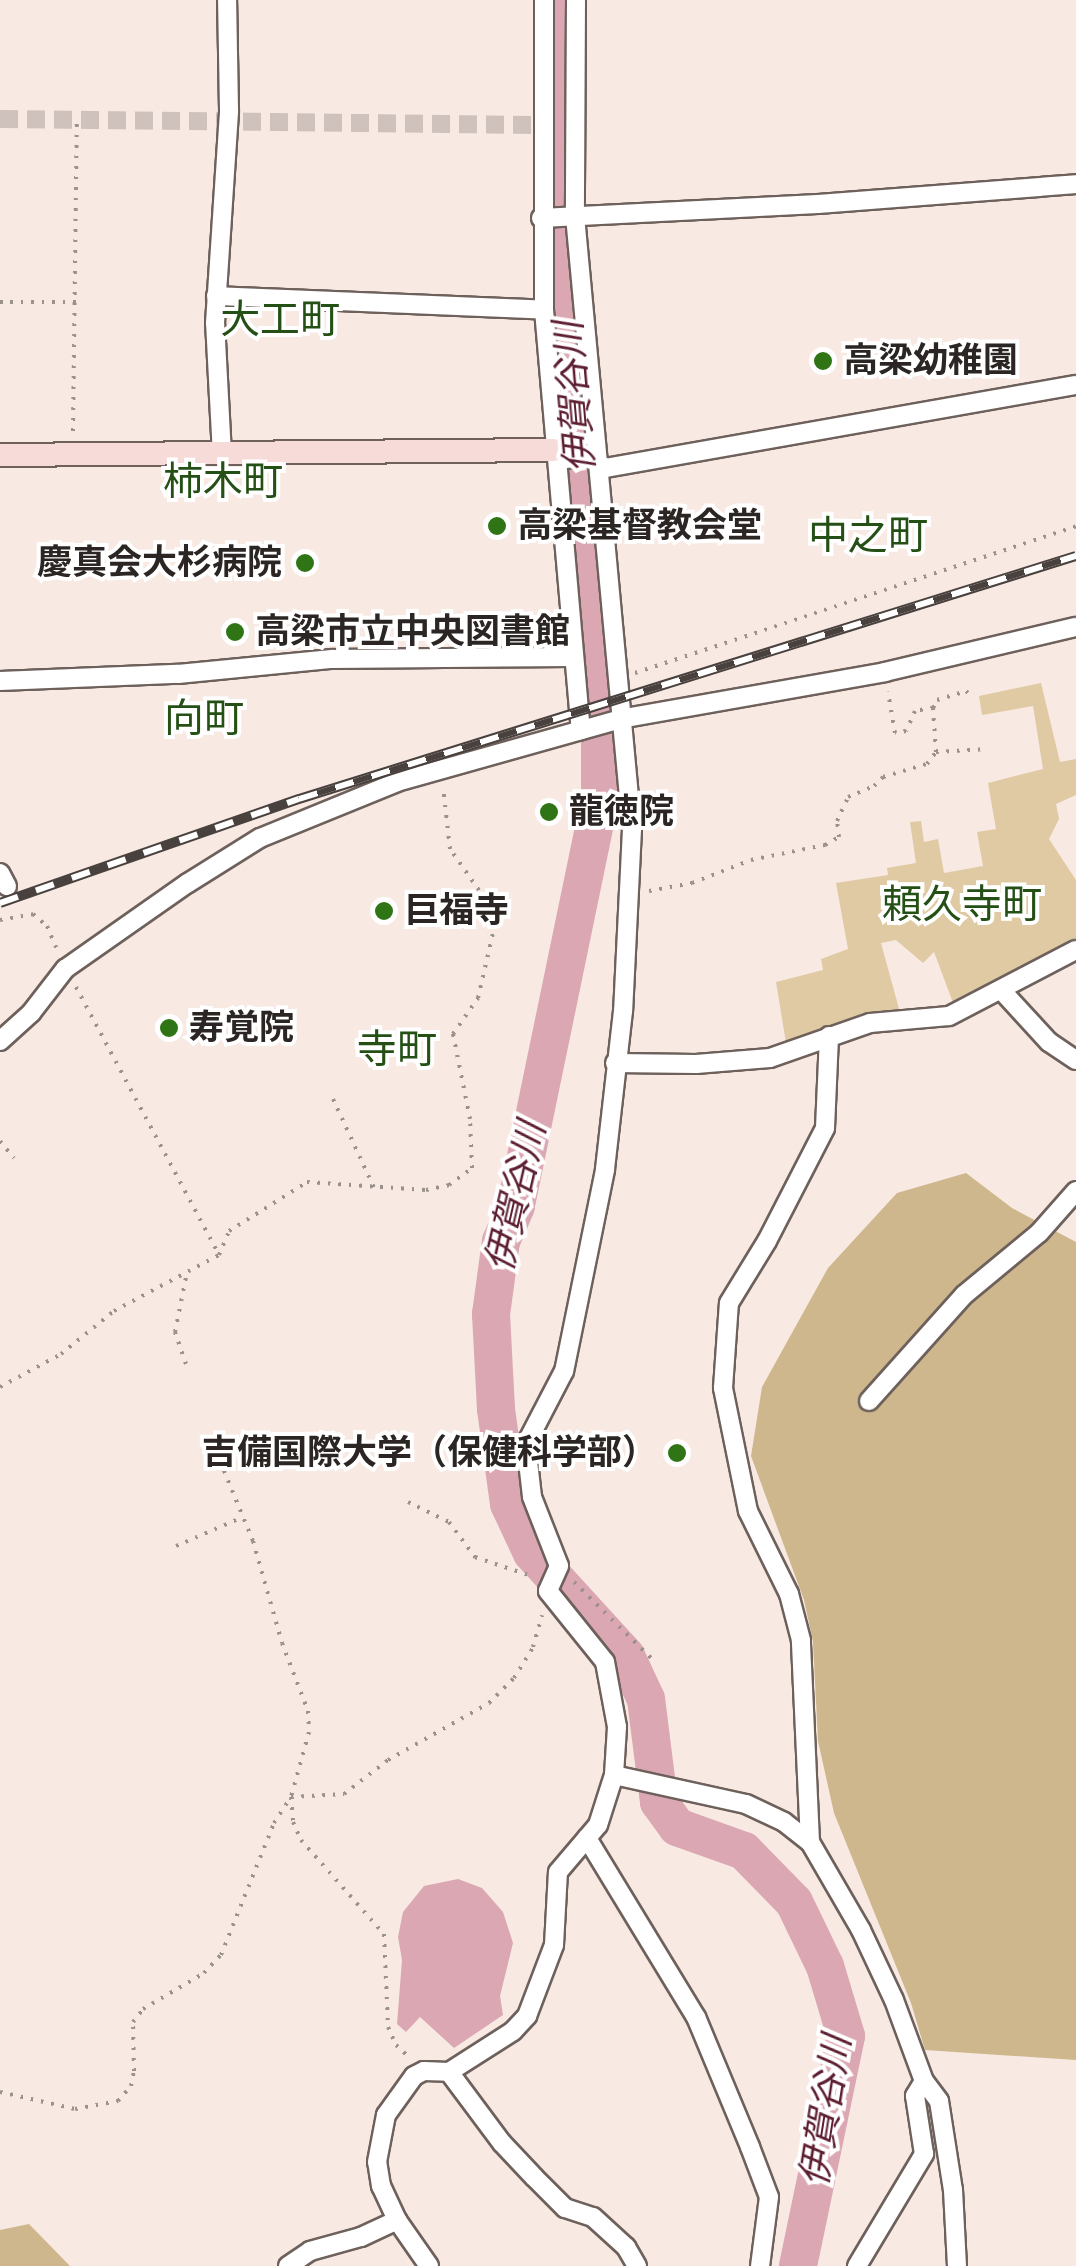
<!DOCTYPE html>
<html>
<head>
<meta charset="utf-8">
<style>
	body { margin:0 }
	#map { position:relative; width:1076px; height:2266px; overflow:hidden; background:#f8e9e3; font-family:Karla,"Noto Sans JP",sans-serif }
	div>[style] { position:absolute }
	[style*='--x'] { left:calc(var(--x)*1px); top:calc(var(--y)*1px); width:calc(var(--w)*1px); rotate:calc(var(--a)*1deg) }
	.green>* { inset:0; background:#e0caa3 }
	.forest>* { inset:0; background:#ceb78c }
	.water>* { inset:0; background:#dba7b2 }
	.river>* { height:38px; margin:-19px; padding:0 19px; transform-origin:19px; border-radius:19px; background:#dba7b2 }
	.street-tunnel>* { height:18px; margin-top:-9px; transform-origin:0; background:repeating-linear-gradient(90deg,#cfc2bd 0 18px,transparent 0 27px) }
	.path>* { height:4px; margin-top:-2px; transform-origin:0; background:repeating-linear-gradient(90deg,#9c928d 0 2.5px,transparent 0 10.5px) }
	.roads { filter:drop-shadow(2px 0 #6e615c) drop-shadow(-2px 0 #6e615c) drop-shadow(0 2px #6e615c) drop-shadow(0 -2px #6e615c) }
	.street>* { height:18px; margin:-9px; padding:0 9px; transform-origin:9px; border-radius:9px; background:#fff }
	.secondary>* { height:22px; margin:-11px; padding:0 11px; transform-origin:11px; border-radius:11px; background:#f7dbd9 }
	.rail>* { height:10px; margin-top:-5px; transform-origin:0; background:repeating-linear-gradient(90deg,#fff 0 19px,#48413e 0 38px); box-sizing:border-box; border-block:2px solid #48413e }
	.dots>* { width:28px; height:28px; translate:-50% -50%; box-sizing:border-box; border:5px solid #fff; border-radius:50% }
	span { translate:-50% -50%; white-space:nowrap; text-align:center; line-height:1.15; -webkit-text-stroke:8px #fff; paint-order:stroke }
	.poi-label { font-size:35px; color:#2b2623; font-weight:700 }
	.left { translate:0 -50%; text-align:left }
	.right { translate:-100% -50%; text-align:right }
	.water-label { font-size:38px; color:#5d1e31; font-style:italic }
	.quarter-label { font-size:40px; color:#245016 }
</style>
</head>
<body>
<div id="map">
	<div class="green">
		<i style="clip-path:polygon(1041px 683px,1060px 762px,1076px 759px,1076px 795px,1056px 804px,1059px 819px,1049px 839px,1076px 880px,1076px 941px,955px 1008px,934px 952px,923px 963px,896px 940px,881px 943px,901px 1016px,786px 1043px,776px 982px,823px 970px,821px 959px,848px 949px,836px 883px,888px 875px,887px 868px,916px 863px,910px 822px,921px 821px,924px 842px,938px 839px,944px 873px,983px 866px,977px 832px,996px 829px,988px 783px,1043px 769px,1033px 706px,982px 715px,979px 696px)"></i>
	</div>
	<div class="forest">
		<i style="clip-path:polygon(966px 1173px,1012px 1208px,1076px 1242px,1076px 2060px,925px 2050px,911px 2003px,834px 1813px,818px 1741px,813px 1642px,804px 1600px,751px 1456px,762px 1387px,828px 1268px,897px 1193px)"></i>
		<i style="clip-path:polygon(29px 2224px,70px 2266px,0 2266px,0 2230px)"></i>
	</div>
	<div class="water">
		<i style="clip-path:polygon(458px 1879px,482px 1888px,503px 1912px,513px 1943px,500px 1996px,503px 2015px,454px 2048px,420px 2017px,406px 2032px,397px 2024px,402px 1960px,398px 1937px,403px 1912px,424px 1886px)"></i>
	</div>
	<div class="river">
		<i style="--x:562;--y:0;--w:189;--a:91.5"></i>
		<i style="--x:557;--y:189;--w:503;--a:85.09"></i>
		<i style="--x:600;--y:690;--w:109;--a:90"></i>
		<i style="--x:600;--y:799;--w:416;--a:101.7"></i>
		<i style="--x:516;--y:1206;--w:38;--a:113"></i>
		<i style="--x:501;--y:1241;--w:74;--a:97.8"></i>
		<i style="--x:491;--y:1314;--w:95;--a:87"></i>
		<i style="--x:496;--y:1409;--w:96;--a:82.2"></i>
		<i style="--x:509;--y:1504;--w:54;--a:64.9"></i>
		<i style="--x:532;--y:1553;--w:139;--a:47.6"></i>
		<i style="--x:626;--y:1656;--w:47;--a:65.1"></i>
		<i style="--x:646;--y:1699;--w:104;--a:82.8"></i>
		<i style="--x:659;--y:1802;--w:31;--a:54"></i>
		<i style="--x:677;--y:1827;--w:71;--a:19.7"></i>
		<i style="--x:744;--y:1851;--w:71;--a:45.6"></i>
		<i style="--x:794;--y:1902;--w:71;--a:64.2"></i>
		<i style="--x:825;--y:1966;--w:73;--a:73.3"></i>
		<i style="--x:846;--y:2036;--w:235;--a:101.8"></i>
	</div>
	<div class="street-tunnel">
		<i style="--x:0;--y:119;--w:541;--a:0.64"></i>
	</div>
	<div class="path">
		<i style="--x:0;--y:302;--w:76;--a:0"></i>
		<i style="--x:73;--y:431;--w:310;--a:-89.3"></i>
		<i style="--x:635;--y:673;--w:465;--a:-18.4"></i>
		<i style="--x:933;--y:708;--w:9;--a:-63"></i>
		<i style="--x:937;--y:700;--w:30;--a:-17"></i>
		<i style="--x:966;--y:691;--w:8;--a:45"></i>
		<i style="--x:936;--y:752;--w:51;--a:-3.4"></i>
		<i style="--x:649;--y:891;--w:44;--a:-10.5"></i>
		<i style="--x:692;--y:883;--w:63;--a:-21.3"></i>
		<i style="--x:751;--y:860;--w:76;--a:-11.5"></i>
		<i style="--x:825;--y:845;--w:16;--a:-30"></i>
		<i style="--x:839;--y:837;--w:16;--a:-97"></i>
		<i style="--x:837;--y:821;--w:26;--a:-65"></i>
		<i style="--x:848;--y:797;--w:28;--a:-23"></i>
		<i style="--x:874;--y:786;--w:13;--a:-45"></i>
		<i style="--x:883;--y:777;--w:46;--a:-16.5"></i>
		<i style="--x:927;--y:764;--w:15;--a:-53"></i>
		<i style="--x:936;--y:752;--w:44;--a:-93.9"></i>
		<i style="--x:933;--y:708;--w:18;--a:171"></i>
		<i style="--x:915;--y:711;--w:22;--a:114"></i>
		<i style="--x:906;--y:731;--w:11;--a:170"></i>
		<i style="--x:895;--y:733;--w:42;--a:-99.7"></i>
		<i style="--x:0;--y:920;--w:34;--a:-10"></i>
		<i style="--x:33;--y:914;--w:18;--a:41"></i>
		<i style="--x:47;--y:926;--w:28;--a:67"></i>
		<i style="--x:76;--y:987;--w:304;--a:61.9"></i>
		<i style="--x:333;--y:1099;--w:100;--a:65.2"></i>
		<i style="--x:0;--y:1141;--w:22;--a:51"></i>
		<i style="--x:186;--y:1364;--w:34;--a:-109"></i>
		<i style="--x:175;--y:1332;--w:61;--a:-78.7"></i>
		<i style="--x:0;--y:1387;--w:69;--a:-28.4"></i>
		<i style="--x:61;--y:1354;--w:68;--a:-39.1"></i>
		<i style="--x:114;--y:1311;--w:119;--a:-28.1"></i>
		<i style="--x:219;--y:1255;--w:26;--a:-67"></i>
		<i style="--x:229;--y:1231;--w:92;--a:-32.1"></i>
		<i style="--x:307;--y:1182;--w:119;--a:3.8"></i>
		<i style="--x:426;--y:1190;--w:24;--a:-12"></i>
		<i style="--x:449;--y:1185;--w:29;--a:-36"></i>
		<i style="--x:472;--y:1168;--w:49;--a:-92.3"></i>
		<i style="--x:470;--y:1119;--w:87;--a:-101.3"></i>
		<i style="--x:453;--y:1034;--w:44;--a:-55.2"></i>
		<i style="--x:478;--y:998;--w:84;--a:-77"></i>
		<i style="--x:497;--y:916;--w:82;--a:-125"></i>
		<i style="--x:450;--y:849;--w:62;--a:-96.4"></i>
		<i style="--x:220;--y:1461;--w:87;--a:67.6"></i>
		<i style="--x:253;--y:1541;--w:106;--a:74.1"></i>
		<i style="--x:282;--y:1643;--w:73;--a:69.1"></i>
		<i style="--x:308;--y:1711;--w:21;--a:87"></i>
		<i style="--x:309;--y:1732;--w:67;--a:105.5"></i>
		<i style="--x:291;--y:1797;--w:25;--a:85"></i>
		<i style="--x:293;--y:1822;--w:20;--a:66"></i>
		<i style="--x:301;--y:1840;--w:125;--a:48.6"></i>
		<i style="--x:384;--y:1934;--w:93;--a:87.5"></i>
		<i style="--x:388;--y:2027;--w:20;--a:66"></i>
		<i style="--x:396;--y:2045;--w:18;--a:43"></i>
		<i style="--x:408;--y:1502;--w:46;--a:26"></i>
		<i style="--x:449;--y:1522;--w:44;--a:53.4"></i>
		<i style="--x:475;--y:1557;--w:62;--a:18.7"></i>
		<i style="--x:176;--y:1546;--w:73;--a:-23.4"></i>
		<i style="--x:574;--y:1582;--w:115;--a:44.6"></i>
		<i style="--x:0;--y:2092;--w:77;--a:12.8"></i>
		<i style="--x:75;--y:2109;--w:44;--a:-10.5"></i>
		<i style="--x:118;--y:2101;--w:20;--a:-49"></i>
		<i style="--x:131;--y:2086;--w:15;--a:-79"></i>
		<i style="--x:134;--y:2071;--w:49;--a:-91.2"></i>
		<i style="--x:133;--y:2022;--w:16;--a:-52"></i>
		<i style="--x:143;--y:2009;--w:71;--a:-30.5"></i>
		<i style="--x:204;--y:1973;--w:25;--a:-47"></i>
		<i style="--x:221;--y:1955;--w:142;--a:-68.1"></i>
		<i style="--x:274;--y:1823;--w:31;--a:-57"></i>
		<i style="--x:291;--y:1797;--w:53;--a:-3.2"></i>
		<i style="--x:344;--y:1794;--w:56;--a:-37.7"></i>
		<i style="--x:388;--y:1760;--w:116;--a:-29.4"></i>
		<i style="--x:489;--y:1703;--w:35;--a:-45"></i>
		<i style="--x:514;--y:1678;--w:36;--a:-58"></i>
		<i style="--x:533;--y:1647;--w:33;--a:-74"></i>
	</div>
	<div class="roads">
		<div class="street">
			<i style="--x:544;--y:0;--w:310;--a:90"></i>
			<i style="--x:544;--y:310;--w:422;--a:85"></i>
			<i style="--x:576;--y:0;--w:216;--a:90.3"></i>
			<i style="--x:575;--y:216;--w:616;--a:84.69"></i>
			<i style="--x:632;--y:829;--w:182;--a:92.8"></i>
			<i style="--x:623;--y:1011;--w:160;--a:96.5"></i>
			<i style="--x:605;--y:1170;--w:205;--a:101.5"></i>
			<i style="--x:564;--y:1371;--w:82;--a:117.5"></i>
			<i style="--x:526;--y:1444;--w:53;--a:83.5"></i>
			<i style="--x:532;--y:1497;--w:74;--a:68.6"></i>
			<i style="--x:559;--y:1566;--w:27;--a:114"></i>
			<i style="--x:548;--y:1591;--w:91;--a:51.2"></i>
			<i style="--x:605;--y:1662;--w:66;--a:79.5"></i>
			<i style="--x:617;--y:1727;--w:48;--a:93.6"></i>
			<i style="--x:614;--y:1775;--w:135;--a:12.4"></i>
			<i style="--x:746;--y:1804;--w:42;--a:25.3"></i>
			<i style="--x:784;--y:1822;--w:33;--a:38"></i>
			<i style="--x:810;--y:1842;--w:102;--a:59.9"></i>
			<i style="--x:861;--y:1930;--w:77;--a:64.8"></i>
			<i style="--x:894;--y:2000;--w:86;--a:69.7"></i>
			<i style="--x:924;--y:2081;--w:25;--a:53"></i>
			<i style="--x:939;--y:2101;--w:90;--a:81.1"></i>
			<i style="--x:953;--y:2190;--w:76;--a:87"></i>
			<i style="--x:541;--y:218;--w:277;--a:-2.9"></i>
			<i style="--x:818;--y:204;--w:259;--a:-4.4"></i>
			<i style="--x:216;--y:296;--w:328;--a:2.4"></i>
			<i style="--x:553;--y:450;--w:15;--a:37"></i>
			<i style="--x:565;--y:459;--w:24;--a:-7"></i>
			<i style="--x:589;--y:456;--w:20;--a:37"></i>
			<i style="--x:605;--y:468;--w:478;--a:-10"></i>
			<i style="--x:222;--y:455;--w:132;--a:-93"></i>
			<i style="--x:215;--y:323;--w:213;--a:-86.2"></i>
			<i style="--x:229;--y:110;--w:110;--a:-91"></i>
			<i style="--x:0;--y:681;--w:178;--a:-2.3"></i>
			<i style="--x:178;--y:674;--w:155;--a:-5.6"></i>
			<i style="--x:332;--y:659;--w:240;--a:-0.5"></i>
			<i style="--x:0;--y:873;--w:15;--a:62"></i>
			<i style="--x:1003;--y:992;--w:68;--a:47.4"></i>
			<i style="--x:1049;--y:1042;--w:32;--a:34"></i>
			<i style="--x:0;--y:1041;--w:42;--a:-42.1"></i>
			<i style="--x:31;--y:1013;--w:56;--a:-52.3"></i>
			<i style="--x:65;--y:969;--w:150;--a:-35"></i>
			<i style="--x:188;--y:883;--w:85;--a:-32"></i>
			<i style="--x:260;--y:838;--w:148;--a:-22.2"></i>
			<i style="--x:397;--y:782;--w:237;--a:-15.7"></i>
			<i style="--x:625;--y:718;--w:264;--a:-10"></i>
			<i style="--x:885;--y:672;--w:196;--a:-13.3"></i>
			<i style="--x:615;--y:1063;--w:81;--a:0.7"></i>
			<i style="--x:696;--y:1064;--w:74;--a:-4.6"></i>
			<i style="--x:770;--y:1058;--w:106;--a:-19.3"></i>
			<i style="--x:870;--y:1023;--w:79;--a:-5.1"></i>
			<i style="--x:949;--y:1016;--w:143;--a:-27.5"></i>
			<i style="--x:869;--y:1401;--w:142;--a:-48.1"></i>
			<i style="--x:964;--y:1295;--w:97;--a:-39.6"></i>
			<i style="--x:1039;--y:1233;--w:56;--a:-48.6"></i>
			<i style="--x:587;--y:1838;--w:210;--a:58.7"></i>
			<i style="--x:696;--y:2017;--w:141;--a:67.4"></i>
			<i style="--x:750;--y:2147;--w:53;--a:69.2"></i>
			<i style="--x:769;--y:2197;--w:70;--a:97.4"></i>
			<i style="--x:810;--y:1842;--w:202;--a:-92.6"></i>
			<i style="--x:801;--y:1640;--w:48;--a:-104.6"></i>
			<i style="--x:789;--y:1594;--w:93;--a:-116.3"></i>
			<i style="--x:748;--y:1511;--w:126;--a:-101.5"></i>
			<i style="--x:723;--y:1388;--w:85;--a:-86"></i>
			<i style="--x:729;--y:1303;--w:73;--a:-58.5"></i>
			<i style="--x:767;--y:1241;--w:127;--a:-62.8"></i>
			<i style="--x:825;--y:1128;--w:92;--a:-87.5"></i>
			<i style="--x:449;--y:2072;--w:89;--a:53.3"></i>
			<i style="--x:502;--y:2143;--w:47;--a:46.7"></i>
			<i style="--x:534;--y:2177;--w:44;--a:45"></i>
			<i style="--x:565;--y:2208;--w:29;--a:18"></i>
			<i style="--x:593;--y:2217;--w:45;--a:42.3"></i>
			<i style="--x:626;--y:2247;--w:22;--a:60"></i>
			<i style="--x:288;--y:2266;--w:27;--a:-34"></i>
			<i style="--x:310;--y:2251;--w:53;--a:-15.4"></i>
			<i style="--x:361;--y:2237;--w:40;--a:-25"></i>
			<i style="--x:429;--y:2266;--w:56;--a:-124.8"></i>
			<i style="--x:397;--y:2220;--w:38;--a:-115"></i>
			<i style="--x:381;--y:2186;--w:24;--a:-99"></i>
			<i style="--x:377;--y:2162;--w:48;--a:-79.2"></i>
			<i style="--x:386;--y:2115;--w:48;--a:-54.3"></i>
			<i style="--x:414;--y:2076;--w:11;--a:-27"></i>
			<i style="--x:424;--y:2071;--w:25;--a:2"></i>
			<i style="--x:449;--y:2072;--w:76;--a:-32.6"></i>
			<i style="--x:513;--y:2031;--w:21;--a:-47"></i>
			<i style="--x:527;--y:2016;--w:76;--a:-69.2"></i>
			<i style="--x:554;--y:1945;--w:73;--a:-86.9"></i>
			<i style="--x:558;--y:1872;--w:62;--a:-49.6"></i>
			<i style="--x:598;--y:1825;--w:52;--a:-72.3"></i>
			<i style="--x:857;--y:2266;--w:131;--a:-59.1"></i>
			<i style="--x:924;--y:2154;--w:59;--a:-98.8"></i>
			<i style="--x:915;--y:2096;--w:17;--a:-59"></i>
		</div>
		<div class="secondary">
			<i style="--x:0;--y:455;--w:553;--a:-0.52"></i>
		</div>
	</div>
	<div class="rail">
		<i style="--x:0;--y:903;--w:317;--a:-19.2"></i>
		<i style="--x:299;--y:799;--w:814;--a:-17.37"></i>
	</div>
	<div class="dots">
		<i style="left:823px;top:361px;background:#2f7516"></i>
		<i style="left:497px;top:526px;background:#2f7516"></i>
		<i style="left:305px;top:563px;background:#2f7516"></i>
		<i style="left:235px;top:632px;background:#2f7516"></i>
		<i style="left:549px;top:812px;background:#2f7516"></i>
		<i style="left:384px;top:911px;background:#2f7516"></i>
		<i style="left:169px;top:1028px;background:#2f7516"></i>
		<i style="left:677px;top:1453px;background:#2f7516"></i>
	</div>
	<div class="poi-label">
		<span class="left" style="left:843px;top:361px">高梁幼稚園</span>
		<span class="left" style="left:517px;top:526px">高梁基督教会堂</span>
		<span class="right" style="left:282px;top:563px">慶真会大杉病院</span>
		<span class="left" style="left:255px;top:632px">高梁市立中央図書館</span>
		<span class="left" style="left:569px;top:812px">龍徳院</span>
		<span class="left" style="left:404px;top:911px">巨福寺</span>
		<span class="left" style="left:189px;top:1028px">寿覚院</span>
		<span class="right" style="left:657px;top:1453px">吉備国際大学（保健科学部）</span>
	</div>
	<div class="water-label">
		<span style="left:575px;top:397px;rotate:-95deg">伊賀谷川</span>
		<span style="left:516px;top:1197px;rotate:-77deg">伊賀谷川</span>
		<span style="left:826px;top:2111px;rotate:-81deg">伊賀谷川</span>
	</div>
	<div class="quarter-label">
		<span style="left:280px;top:320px">大工町</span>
		<span style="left:223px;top:482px">柿木町</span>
		<span style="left:868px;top:536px">中之町</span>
		<span style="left:204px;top:719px">向町</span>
		<span style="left:962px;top:905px">頼久寺町</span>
		<span style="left:397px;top:1050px">寺町</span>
	</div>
</div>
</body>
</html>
